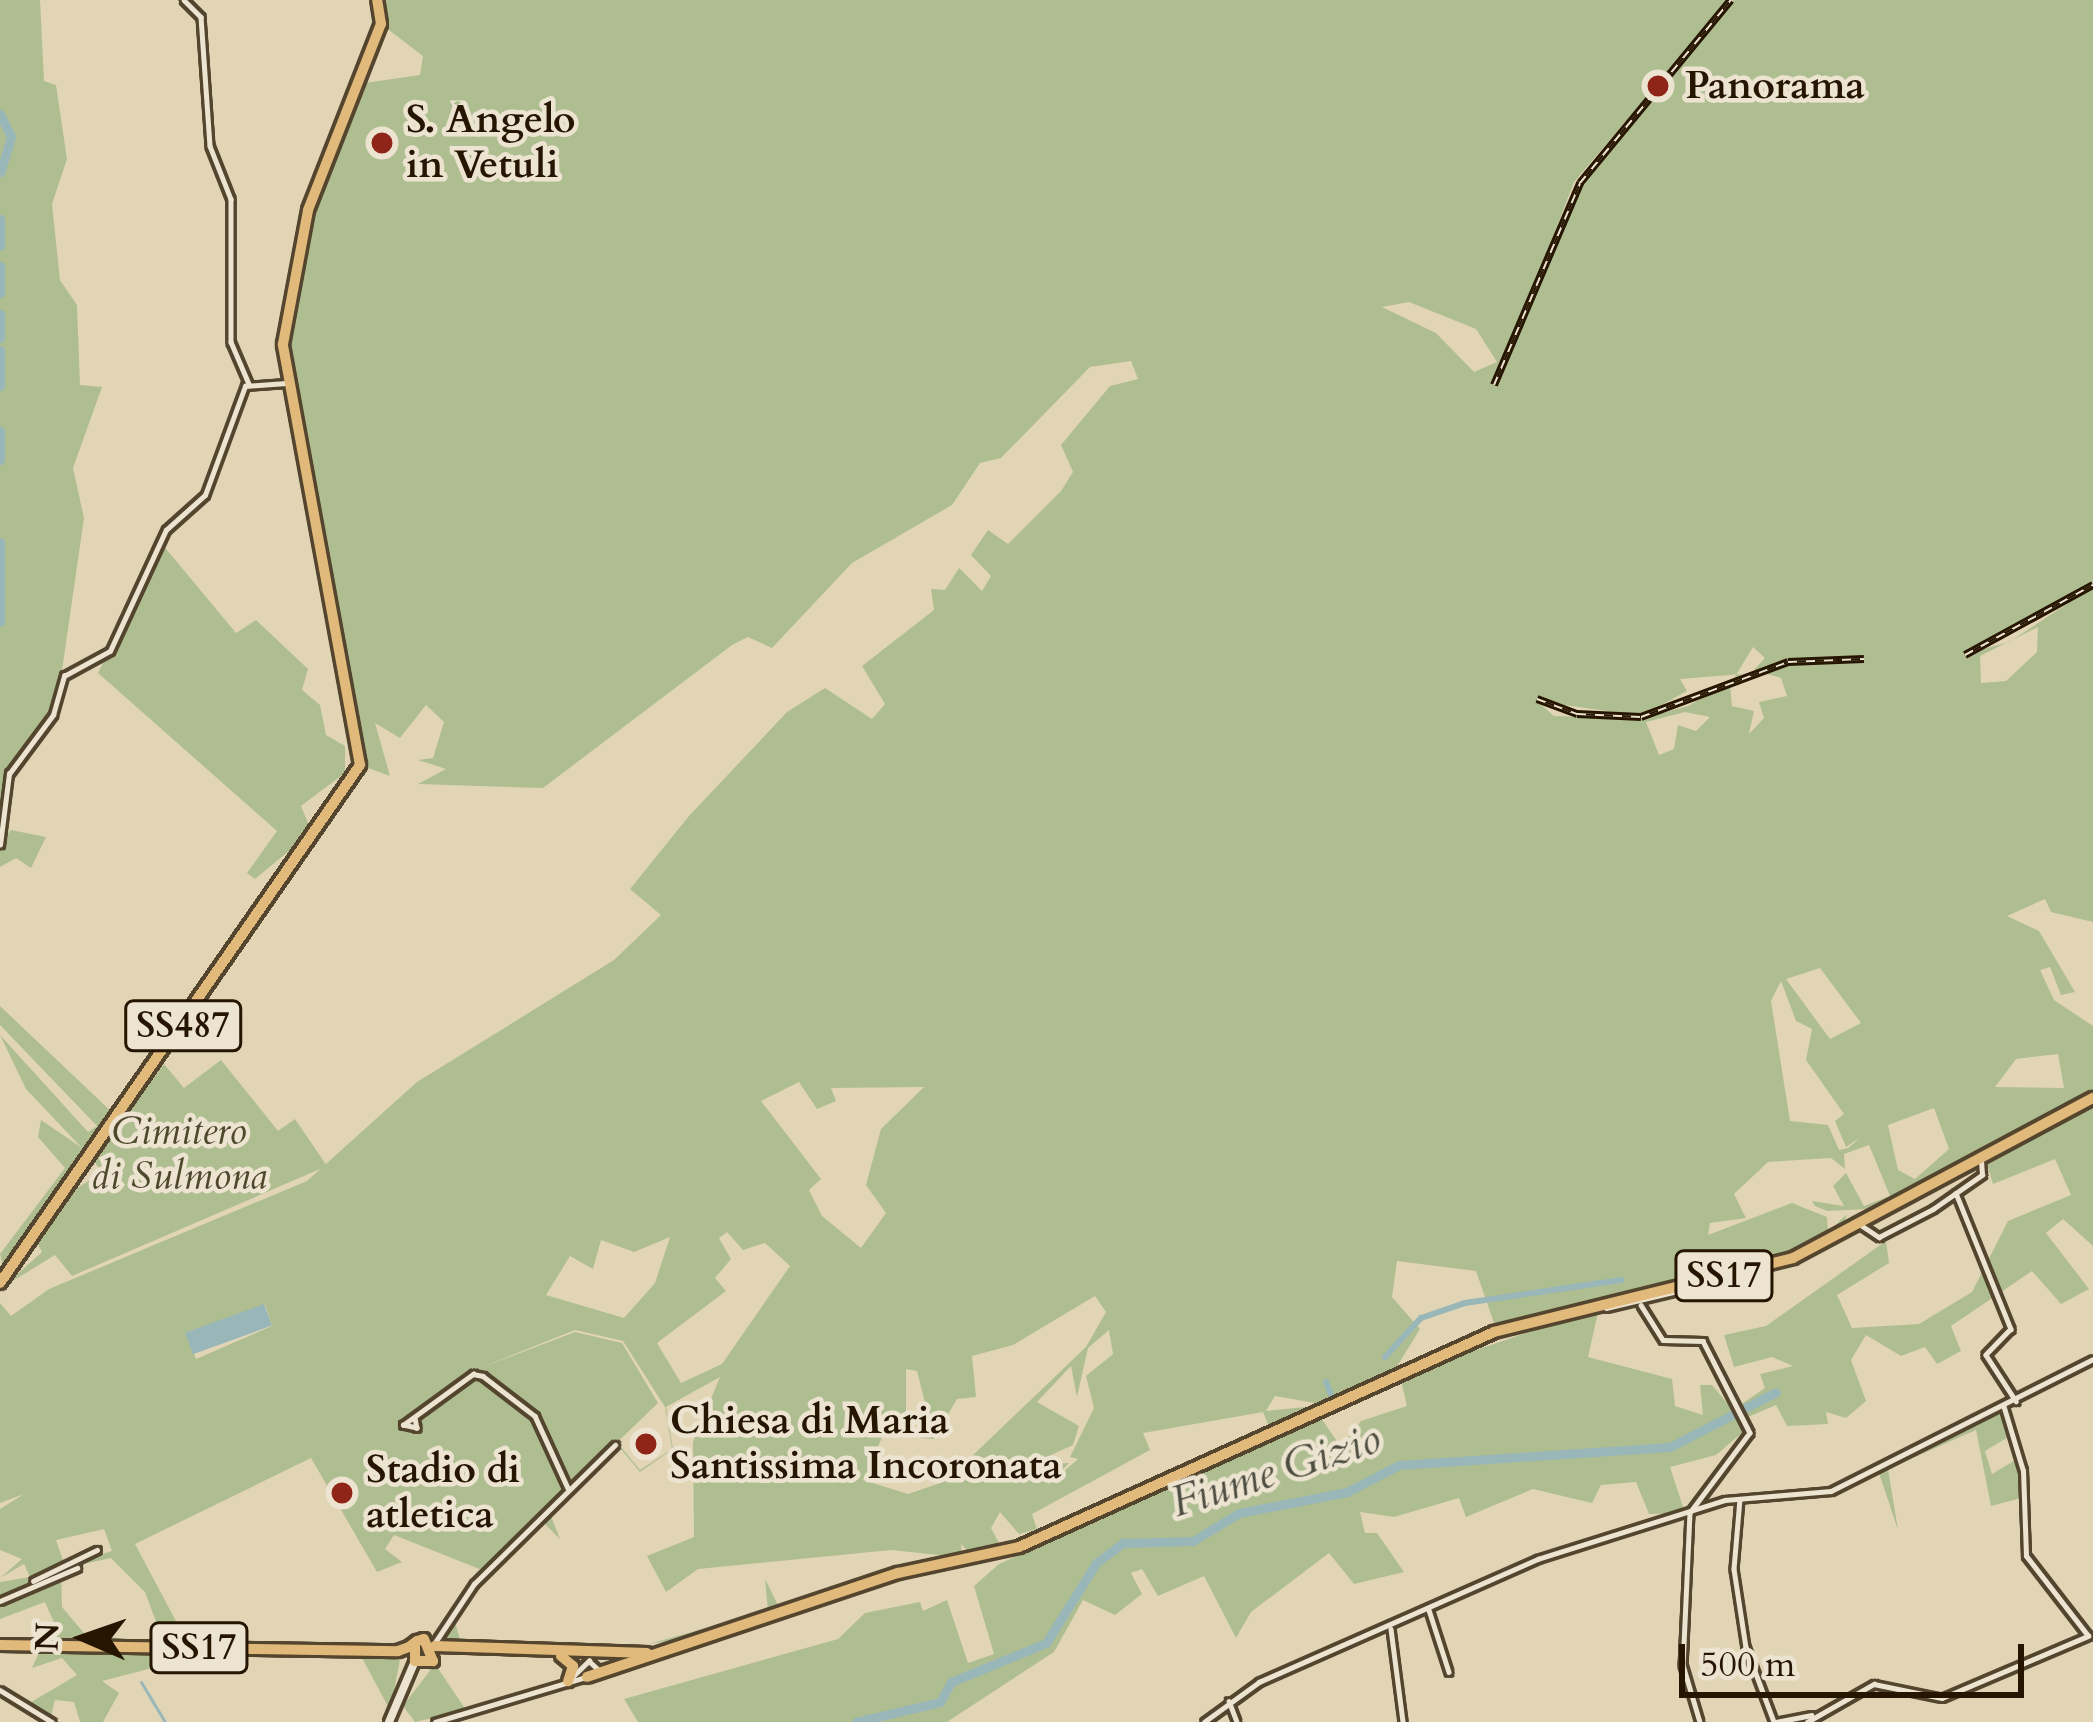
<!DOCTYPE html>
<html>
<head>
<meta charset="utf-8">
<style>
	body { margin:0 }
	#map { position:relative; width:2093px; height:1722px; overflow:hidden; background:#e2d5b6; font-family:Cardo,serif }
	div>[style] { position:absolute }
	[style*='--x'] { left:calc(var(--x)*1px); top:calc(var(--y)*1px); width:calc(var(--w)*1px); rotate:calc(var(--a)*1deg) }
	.green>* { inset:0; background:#afbe91 }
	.water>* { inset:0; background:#99b6b9; transform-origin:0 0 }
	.stream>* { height:3px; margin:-1.5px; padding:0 1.5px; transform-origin:1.5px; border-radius:1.5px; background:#99b6b9 }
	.canal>* { height:6px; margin:-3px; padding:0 3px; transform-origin:3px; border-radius:3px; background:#99b6b9 }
	.river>* { height:9px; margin:-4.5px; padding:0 4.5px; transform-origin:4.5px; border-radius:4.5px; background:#99b6b9 }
	.roads { filter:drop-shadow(3px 0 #54452e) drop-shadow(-3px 0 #54452e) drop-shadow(0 3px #54452e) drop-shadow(0 -3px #54452e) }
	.minor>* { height:4.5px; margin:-2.25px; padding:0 2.25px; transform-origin:2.25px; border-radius:2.25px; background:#ece4d0 }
	.secondary>* { height:8px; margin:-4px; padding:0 4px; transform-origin:4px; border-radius:4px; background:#ece4d0 }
	.primary>* { height:10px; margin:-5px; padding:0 5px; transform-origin:5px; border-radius:5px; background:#e1ba7b }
	.rail>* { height:8px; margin-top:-4px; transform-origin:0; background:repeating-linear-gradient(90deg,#ece4d0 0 9px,#251501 0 18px); box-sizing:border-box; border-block:3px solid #251501 }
	.dots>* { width:33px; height:33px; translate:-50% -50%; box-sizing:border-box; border:6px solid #ece4d0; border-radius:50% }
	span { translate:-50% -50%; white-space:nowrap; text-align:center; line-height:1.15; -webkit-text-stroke:9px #ece4d0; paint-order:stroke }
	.shield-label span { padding:3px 9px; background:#ece4d0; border:3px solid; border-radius:9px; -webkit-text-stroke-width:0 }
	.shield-label { font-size:36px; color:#251501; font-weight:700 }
	.poi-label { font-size:39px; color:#251501; font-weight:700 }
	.left { translate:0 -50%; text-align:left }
	.park-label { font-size:39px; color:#4e482c; font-style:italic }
	.water-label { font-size:42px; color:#4e4d41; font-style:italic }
	.north { position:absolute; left:24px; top:1578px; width:120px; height:120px; -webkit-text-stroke:9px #ece4d0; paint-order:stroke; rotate:272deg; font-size:33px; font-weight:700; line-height:48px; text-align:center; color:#251501 }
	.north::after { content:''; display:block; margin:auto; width:42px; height:54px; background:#251501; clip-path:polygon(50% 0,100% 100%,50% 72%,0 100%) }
	.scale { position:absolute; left:1679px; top:1644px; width:345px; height:54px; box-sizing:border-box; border:6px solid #251501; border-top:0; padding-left:15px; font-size:36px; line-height:42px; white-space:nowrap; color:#251501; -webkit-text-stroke:9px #ece4d0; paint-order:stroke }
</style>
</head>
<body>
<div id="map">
	<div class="green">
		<i style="clip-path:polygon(0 0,40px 0,44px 81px,56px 85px,67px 159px,52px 204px,60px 280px,77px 305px,80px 385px,102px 387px,73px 468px,84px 518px,57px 705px,6px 784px,3px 839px,11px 830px,46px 837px,31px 868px,16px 858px,0 867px)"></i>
		<i style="clip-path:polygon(evenodd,377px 0,1729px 0,1574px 182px,1496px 385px,1581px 184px,1734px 0,2093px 0,2093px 582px,1965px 654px,2009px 642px,2093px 587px,2093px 922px,2051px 912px,2045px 899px,2007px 916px,2039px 931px,2075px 992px,2061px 995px,2050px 967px,2040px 970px,2054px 1000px,2093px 1026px,2093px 1096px,1868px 1209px,1827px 1211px,1815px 1206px,1812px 1201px,1844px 1206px,1833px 1186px,1846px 1173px,1864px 1206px,1890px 1196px,1869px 1145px,1844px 1154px,1845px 1169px,1831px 1158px,1768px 1162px,1734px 1194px,1746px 1218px,1710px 1223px,1708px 1235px,1792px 1203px,1827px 1217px,1828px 1232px,1847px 1214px,1842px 1229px,1777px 1259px,1616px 1297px,1494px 1323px,1476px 1271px,1397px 1261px,1392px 1297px,1420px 1329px,1396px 1368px,1321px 1404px,1275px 1396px,1266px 1411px,1316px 1406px,1270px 1429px,1263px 1412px,1143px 1433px,1150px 1450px,1032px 1514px,1037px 1529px,1019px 1534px,1000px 1512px,991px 1528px,1000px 1545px,973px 1556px,961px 1544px,962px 1558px,697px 1636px,625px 1648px,447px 1647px,447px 1628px,475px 1586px,564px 1494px,482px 1570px,394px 1535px,385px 1549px,402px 1562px,377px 1572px,311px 1458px,135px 1544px,178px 1625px,158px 1627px,145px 1592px,111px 1558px,61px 1569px,62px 1607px,84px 1633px,164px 1645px,0 1643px,59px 1634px,45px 1602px,0 1619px,0 1582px,30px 1577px,24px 1564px,0 1578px,22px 1559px,0 1550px,0 1509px,24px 1494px,0 1503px,0 1303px,11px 1316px,49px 1289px,307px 1181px,417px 1082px,614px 960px,661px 915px,630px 889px,689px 816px,787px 712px,825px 688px,872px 719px,885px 704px,862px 666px,934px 610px,931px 589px,945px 590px,959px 568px,982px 591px,991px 576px,971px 555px,988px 530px,1008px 544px,1061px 491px,1073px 472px,1061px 445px,1110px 386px,1138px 379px,1131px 361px,1090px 367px,1001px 458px,980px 463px,952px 505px,852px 563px,772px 648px,748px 637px,732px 645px,543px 788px,418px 784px,446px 769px,418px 760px,433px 758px,444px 722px,426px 705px,400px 738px,375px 723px,390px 776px,360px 765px,283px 344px,308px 210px,358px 84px,420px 75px,423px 56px,381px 24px,377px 0,1409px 302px,1476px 329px,1497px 362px,1474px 372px,1436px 333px,1382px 307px,1409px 302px,377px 0,2038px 627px,2037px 652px,2006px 681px,1981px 683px,1980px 656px,2038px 627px,377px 0,1753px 647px,1765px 658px,1754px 670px,1781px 678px,1787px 696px,1759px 702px,1764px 718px,1749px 734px,1754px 711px,1732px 706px,1730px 685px,1753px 647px,377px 0,1742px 674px,1688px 706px,1641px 719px,1554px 716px,1537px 701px,1641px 716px,1687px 691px,1680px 679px,1742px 674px,377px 0,1685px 712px,1710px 717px,1696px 731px,1678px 725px,1674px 749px,1659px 755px,1646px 722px,1685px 712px,377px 0,1820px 968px,1861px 1023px,1830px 1039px,1786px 979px,1820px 968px,377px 0,1781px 981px,1796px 1021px,1812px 1029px,1806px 1060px,1844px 1114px,1835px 1121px,1846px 1147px,1861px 1137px,1848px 1148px,1839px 1150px,1828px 1125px,1790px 1121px,1771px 1001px,1781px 981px,377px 0,2058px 1054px,2064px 1088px,1995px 1087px,2016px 1059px,2058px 1054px,377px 0,799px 1082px,817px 1109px,836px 1101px,831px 1088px,924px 1087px,881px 1129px,866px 1185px,886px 1213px,861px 1248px,822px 1216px,809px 1190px,821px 1179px,761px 1101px,799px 1082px,377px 0,1934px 1108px,1949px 1149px,1915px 1179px,1898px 1170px,1888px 1125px,1934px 1108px,377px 0,727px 1232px,743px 1250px,765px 1243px,790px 1266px,722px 1364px,681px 1383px,657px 1343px,726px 1291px,715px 1278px,731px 1259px,719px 1238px,727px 1232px,377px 0,670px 1237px,655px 1283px,624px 1318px,546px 1295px,570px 1256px,593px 1269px,601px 1240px,634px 1252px,670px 1237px,377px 0,1095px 1296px,1106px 1312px,1086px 1347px,946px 1481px,908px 1494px,863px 1480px,884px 1433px,906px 1435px,906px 1369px,917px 1371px,928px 1415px,920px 1438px,934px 1439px,957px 1399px,976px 1397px,972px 1356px,1013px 1345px,1095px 1296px,377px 0,265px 1305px,272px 1326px,196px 1359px,188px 1337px,265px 1305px,377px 0,575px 1330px,623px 1341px,665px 1407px,672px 1449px,640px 1470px,621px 1447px,576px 1482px,658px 1403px,622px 1343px,575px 1332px,480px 1368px,575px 1330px,377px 0,1109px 1330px,1113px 1354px,1086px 1376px,1094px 1408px,1070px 1457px,1078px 1459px,1047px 1486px,1069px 1463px,1029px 1465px,1073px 1445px,1079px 1426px,1037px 1402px,1071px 1366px,1077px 1397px,1088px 1348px,1109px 1330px,377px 0,720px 1377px,693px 1442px,694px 1537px,647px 1556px,666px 1592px,698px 1569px,891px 1550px,959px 1557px,779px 1607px,765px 1579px,768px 1611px,645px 1645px,461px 1643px,454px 1619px,475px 1587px,541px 1520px,560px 1539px,549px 1511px,621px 1449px,640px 1472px,673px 1449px,666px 1407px,720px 1377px,377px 0,104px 1529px,112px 1551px,65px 1566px,56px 1540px,104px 1529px)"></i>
		<i style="clip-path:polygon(162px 544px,236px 633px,256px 620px,308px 669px,302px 690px,320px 705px,326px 735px,345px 746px,345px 773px,301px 806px,312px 832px,255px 879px,247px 873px,277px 831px,98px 673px)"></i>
		<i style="clip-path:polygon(0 1006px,115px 1115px,4px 1271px,0 1254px,65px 1168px,38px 1137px,41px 1120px,82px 1148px,26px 1089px,0 1035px,88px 1132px,97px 1126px,0 1025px)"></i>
		<i style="clip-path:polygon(221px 1060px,278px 1131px,295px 1119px,327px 1166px,72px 1276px,55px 1255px,3px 1287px,42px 1252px,35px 1239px,65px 1196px,102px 1172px,93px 1160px,164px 1064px,184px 1088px)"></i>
		<i style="clip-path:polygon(2093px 1106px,2093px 1246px,2063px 1219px,2046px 1233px,2089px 1289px,2061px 1304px,2032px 1271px,1951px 1326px,1961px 1351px,1937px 1364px,1925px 1347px,1901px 1356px,1866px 1335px,1851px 1360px,1866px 1401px,1846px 1418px,1826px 1412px,1828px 1424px,1787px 1426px,1776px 1405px,1741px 1420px,1744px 1431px,1716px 1455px,1670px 1467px,1685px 1513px,1649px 1514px,1636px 1482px,1601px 1485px,1592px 1503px,1533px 1489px,1466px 1517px,1459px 1498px,1394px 1517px,1360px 1512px,1365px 1533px,1377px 1533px,1404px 1572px,1354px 1584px,1329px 1553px,1251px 1612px,1236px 1638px,1204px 1576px,1158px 1596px,1142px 1569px,1131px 1573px,1142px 1594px,1115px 1615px,1083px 1600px,1054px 1652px,947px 1722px,638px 1722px,624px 1699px,838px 1639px,865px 1613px,920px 1602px,923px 1611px,947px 1600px,968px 1663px,994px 1654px,974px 1586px,999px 1564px,1321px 1418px,1341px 1447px,1361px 1421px,1407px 1406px,1400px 1376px,1599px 1308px,1588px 1357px,1672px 1379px,1675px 1406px,1703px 1415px,1700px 1385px,1712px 1385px,1733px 1410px,1765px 1388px,1760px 1374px,1793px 1366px,1772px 1357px,1734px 1367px,1724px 1335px,1766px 1326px,1886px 1241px,1889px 1263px,1837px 1295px,1852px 1328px,1919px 1324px,1972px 1292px,2008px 1221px,2071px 1195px,2055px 1159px,1993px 1184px,1985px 1157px)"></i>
		<i style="clip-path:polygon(2002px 1411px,2010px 1436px,1985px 1451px,1992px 1474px,2017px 1459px,2025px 1497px,1991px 1506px,1976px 1430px,1888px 1469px,1898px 1530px,1878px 1470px)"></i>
		<i style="clip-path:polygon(41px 1648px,218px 1651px,102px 1681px,119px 1693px,103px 1722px,80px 1722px,74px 1702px,55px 1700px,50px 1720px,28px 1704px,77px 1675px,62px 1658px,32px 1668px)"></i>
		<i style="clip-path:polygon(352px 1653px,400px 1660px,390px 1710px,362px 1658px)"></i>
		<i style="clip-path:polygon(435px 1664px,466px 1710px,415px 1722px,403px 1706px)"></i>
	</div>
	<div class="water">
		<i style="left:264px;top:1304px;width:23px;height:84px;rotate:70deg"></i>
	</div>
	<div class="stream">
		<i style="--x:141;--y:1682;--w:47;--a:59"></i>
	</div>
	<div class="canal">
		<i style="--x:1385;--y:1357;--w:53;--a:-47.3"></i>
		<i style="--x:1421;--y:1318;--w:46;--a:-18.8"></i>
		<i style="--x:1465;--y:1303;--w:158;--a:-8.4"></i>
		<i style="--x:1326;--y:1382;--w:16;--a:68"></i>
	</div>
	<div class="river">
		<i style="--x:0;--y:114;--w:25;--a:64"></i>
		<i style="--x:11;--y:137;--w:37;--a:107"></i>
		<i style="--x:0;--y:219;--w:27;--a:90"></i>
		<i style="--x:0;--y:266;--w:27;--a:90"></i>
		<i style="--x:0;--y:314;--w:24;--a:90"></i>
		<i style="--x:0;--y:350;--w:36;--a:90"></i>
		<i style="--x:0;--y:431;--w:29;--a:90"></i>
		<i style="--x:0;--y:542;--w:80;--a:90"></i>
		<i style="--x:856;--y:1722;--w:86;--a:-13.4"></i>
		<i style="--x:940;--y:1702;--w:23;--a:-61"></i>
		<i style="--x:951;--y:1682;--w:103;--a:-22.3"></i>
		<i style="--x:1046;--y:1643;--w:94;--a:-58"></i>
		<i style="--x:1096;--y:1563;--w:34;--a:-37"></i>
		<i style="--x:1123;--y:1543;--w:70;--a:-1.6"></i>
		<i style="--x:1193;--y:1541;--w:54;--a:-31.3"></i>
		<i style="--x:1239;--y:1513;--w:110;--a:-11"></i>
		<i style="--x:1347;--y:1492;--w:59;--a:-27.4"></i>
		<i style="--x:1399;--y:1465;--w:272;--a:-3.8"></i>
		<i style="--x:1670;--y:1447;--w:119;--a:-27.4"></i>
	</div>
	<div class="roads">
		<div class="minor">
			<i style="--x:184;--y:0;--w:24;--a:45"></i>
			<i style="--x:201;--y:17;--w:129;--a:86"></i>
			<i style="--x:210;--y:146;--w:57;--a:68.4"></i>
			<i style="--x:231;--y:199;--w:143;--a:90"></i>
			<i style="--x:231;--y:342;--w:46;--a:66.8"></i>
			<i style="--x:0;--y:845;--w:72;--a:-82.8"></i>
			<i style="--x:9;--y:774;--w:74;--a:-53.3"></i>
			<i style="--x:53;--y:715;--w:41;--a:-74.2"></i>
			<i style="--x:64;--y:676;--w:52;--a:-28.5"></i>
			<i style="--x:110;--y:651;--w:133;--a:-65.2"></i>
			<i style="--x:166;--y:530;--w:52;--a:-41.9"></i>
			<i style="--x:205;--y:495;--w:116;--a:-69.8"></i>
			<i style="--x:245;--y:386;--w:41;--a:-4.2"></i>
			<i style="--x:1956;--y:1193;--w:147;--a:68"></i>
			<i style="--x:2011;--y:1329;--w:36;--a:134"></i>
			<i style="--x:1986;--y:1355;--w:55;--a:56.9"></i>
			<i style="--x:1861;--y:1225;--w:22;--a:34"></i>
			<i style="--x:1879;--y:1237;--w:61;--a:-27.4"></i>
			<i style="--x:1933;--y:1209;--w:60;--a:-34.8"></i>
			<i style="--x:1982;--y:1175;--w:15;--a:-94"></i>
			<i style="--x:1641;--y:1305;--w:41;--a:57.8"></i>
			<i style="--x:1663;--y:1340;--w:40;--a:1.4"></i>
			<i style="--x:1703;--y:1341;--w:103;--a:62.9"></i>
			<i style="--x:1750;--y:1433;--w:100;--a:126.9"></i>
			<i style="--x:1690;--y:1513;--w:152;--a:92.6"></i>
			<i style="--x:1683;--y:1665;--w:59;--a:73.4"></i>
			<i style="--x:1606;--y:1308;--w:142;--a:-13.4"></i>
			<i style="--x:415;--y:1418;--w:10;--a:79"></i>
			<i style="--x:417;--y:1428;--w:14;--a:-168"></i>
			<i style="--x:403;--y:1425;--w:87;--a:-36.1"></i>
			<i style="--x:473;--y:1374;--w:10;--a:11"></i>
			<i style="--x:483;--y:1376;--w:66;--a:37.6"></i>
			<i style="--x:535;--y:1416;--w:79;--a:65.4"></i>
			<i style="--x:1740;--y:1499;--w:70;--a:94.9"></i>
			<i style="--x:1734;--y:1569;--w:79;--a:81.3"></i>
			<i style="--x:1746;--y:1647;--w:80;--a:69.5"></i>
			<i style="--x:33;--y:1581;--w:71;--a:-25.8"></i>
			<i style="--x:0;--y:1601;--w:84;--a:-23.2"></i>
			<i style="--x:1429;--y:1610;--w:65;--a:72.1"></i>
			<i style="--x:1391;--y:1629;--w:94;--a:82.6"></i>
			<i style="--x:434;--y:1644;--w:72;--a:-56.3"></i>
			<i style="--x:474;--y:1584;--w:198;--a:-44.6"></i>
			<i style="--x:569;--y:1680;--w:28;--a:-44"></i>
			<i style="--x:589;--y:1661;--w:12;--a:42"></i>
			<i style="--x:0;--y:1690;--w:61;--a:31.6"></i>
			<i style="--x:1229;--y:1701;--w:22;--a:69"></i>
			<i style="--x:435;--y:1722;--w:154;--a:-16.6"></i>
			<i style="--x:1204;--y:1722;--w:68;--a:-36"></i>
			<i style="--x:1259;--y:1682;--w:305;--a:-23.8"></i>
			<i style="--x:1538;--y:1559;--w:196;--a:-17.5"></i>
			<i style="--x:1725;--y:1500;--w:106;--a:-4.9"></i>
			<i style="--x:1831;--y:1491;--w:293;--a:-26.7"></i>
			<i style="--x:1776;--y:1722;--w:36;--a:-11"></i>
			<i style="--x:1807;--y:1722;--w:77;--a:-29.6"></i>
			<i style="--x:1874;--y:1684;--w:69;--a:11.6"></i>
			<i style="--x:1942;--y:1698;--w:159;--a:-23"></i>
			<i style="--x:2088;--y:1636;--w:101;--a:-127.8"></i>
			<i style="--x:2026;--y:1556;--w:85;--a:-92"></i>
			<i style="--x:2023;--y:1471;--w:66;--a:-106.8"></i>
		</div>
		<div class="secondary">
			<i style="--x:389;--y:1722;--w:66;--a:-66.9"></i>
		</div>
		<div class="primary">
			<i style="--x:0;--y:1283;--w:631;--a:-55.2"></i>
			<i style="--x:360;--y:765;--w:428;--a:-100.4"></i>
			<i style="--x:283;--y:344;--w:136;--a:-79.4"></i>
			<i style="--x:308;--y:210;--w:200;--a:-68.6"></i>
			<i style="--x:381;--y:24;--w:24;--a:-99"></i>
			<i style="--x:0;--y:1645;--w:398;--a:0.9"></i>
			<i style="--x:398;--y:1651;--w:12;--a:-20"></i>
			<i style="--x:409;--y:1647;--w:10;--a:-37"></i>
			<i style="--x:417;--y:1641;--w:7;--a:-16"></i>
			<i style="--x:424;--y:1639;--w:24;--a:68"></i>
			<i style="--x:433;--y:1661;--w:18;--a:180"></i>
			<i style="--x:415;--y:1661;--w:18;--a:-90"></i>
			<i style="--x:435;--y:1646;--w:212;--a:1.9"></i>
			<i style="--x:561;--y:1656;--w:16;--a:40"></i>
			<i style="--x:573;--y:1666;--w:16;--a:108"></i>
			<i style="--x:587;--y:1677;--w:328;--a:-18.5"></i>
			<i style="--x:898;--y:1573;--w:124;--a:-12.1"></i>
			<i style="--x:1019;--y:1547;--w:521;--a:-24.35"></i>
			<i style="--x:1494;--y:1332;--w:308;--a:-13.9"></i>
			<i style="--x:1793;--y:1258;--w:340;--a:-28.1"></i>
		</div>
	</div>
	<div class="rail">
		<i style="--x:1494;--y:385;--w:220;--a:-66.9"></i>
		<i style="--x:1580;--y:183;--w:237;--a:-50.5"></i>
		<i style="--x:1965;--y:655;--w:146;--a:-28.7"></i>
		<i style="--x:1537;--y:699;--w:43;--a:20.6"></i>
		<i style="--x:1577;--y:714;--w:64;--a:2.7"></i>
		<i style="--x:1641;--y:717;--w:157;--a:-20.5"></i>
		<i style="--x:1788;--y:662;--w:76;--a:-2.3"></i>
	</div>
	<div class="dots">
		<i style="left:1658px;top:86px;background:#8f2418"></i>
		<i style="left:382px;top:143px;background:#8f2418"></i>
		<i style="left:646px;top:1444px;background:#8f2418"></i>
		<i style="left:342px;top:1493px;background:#8f2418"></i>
	</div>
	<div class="shield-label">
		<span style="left:183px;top:1026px">SS487</span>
		<span style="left:1724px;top:1276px">SS17</span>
		<span style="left:199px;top:1648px">SS17</span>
	</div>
	<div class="poi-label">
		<span class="left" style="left:1685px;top:86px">Panorama</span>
		<span class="left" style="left:406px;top:143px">S. Angelo<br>in Vetuli</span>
		<span class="left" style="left:670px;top:1444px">Chiesa di Maria<br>Santissima Incoronata</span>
		<span class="left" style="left:366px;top:1493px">Stadio di<br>atletica</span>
	</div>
	<div class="park-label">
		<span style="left:179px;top:1154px">Cimitero<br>di Sulmona</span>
	</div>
	<div class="water-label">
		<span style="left:1276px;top:1471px;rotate:-18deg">Fiume Gizio</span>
	</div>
	<div class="north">N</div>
	<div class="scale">500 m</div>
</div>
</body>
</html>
